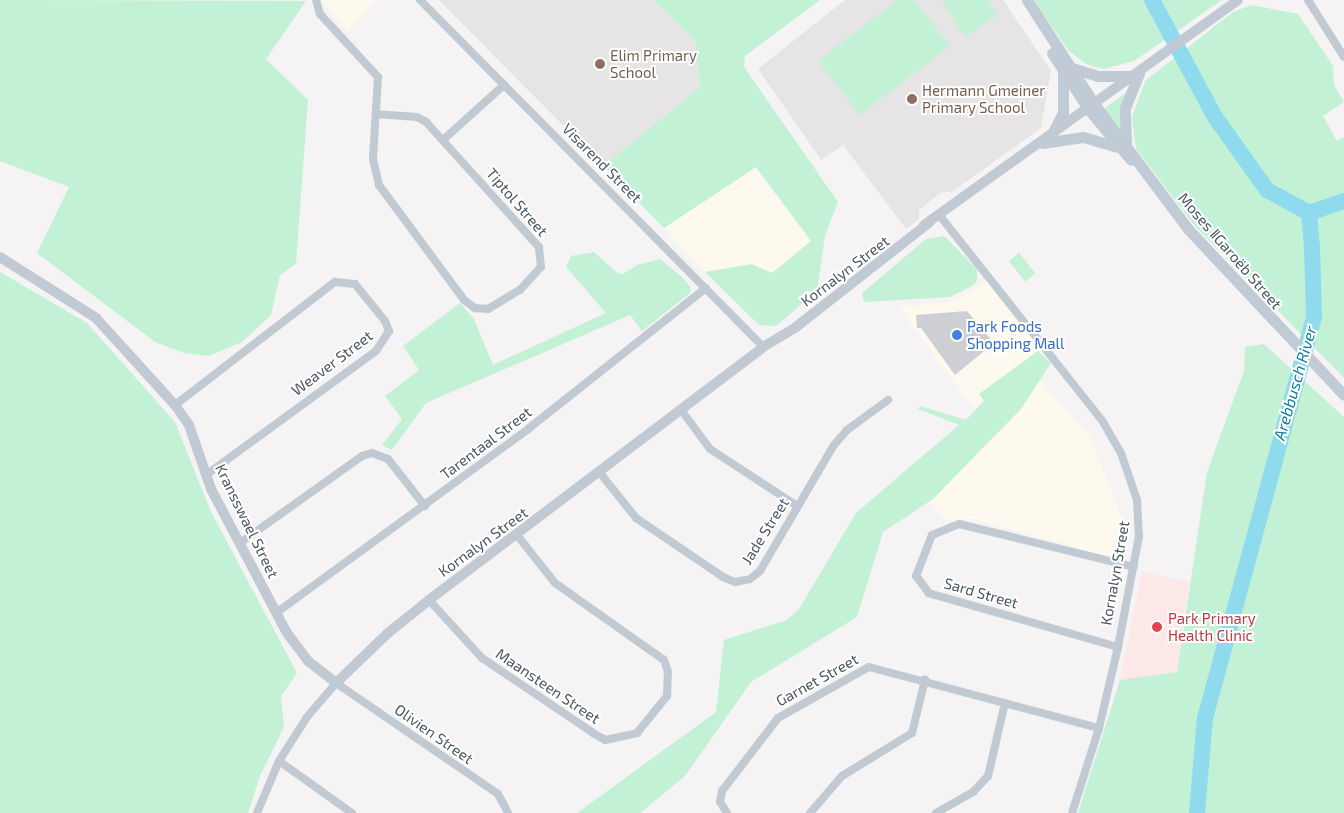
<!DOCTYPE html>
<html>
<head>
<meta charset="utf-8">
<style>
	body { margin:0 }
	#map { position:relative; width:1344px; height:813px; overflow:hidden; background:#f5f3f3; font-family:"Exo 2",sans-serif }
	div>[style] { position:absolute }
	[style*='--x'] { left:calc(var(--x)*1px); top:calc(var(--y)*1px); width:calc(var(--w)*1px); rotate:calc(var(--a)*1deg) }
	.commercial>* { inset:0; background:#fdf9ef }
	.education>* { inset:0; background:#e6e4e5 }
	.medical>* { inset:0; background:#fce8e6 }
	.green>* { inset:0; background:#c3f1d5; transform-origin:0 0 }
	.river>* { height:16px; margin:-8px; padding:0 8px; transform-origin:8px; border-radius:8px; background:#90daee }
	.building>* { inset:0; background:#cdcfd5 }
	.minor>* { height:8px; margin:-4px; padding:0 4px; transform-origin:4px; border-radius:4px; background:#c1cad2 }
	.tertiary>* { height:10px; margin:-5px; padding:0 5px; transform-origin:5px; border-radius:5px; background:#c1cad2 }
	.secondary>* { height:11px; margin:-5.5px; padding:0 5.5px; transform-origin:5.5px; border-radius:5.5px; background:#c1cbd6 }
	.dots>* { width:14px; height:14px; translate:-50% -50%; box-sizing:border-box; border:2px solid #fff; border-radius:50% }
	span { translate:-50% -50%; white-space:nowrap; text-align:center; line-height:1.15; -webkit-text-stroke:4px #fff; paint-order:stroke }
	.education-label { font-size:15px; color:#785e54 }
	.left { translate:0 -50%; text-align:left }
	.street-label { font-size:15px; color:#4a5661 }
	.shop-label { font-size:15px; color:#366cbe }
	.health-label { font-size:15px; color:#be3a42 }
	.water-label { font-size:16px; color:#0c7c9b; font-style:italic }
</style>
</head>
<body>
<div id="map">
	<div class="commercial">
		<i style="clip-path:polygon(321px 0,377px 0,348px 32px)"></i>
		<i style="clip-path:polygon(755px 168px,811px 241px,772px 273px,705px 272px,664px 228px)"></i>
		<i style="clip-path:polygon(991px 279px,1043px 345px,974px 409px,898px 307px,954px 301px)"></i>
		<i style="clip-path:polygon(1040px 380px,1090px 437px,1122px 518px,1110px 557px,974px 519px,947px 521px,929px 501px,1021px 409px)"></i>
	</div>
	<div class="education">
		<i style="clip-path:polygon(439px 0,653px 0,695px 41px,700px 87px,603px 166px)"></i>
		<i style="clip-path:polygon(845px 0,1003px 0,1051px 71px,1041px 128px,953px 191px,940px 193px,919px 210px,919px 219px,906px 229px,843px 145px,821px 160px,758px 69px)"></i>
	</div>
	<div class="medical">
		<i style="clip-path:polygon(1142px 572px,1189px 582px,1177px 672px,1120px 680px)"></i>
	</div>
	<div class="green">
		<i style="clip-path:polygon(0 0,306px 1px,266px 59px,308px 100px,296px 264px,280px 275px,271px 315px,242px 342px,209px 356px,184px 353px,155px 342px,37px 253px,69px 187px,0 161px)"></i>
		<i style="clip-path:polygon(653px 0,820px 0,745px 56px,744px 67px,838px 202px,825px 235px,817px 291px,776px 326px,759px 325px,705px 272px,752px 264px,772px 273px,811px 241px,756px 167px,664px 228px,603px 166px,700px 87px,695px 41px)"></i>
		<i style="clip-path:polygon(897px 0,914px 0,950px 46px,860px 115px,818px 61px)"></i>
		<i style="clip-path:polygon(941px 0,988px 0,998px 15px,965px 37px)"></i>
		<i style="clip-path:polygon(1033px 0,1222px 0,1134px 61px,1104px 69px,1086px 64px,1069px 51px)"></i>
		<i style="clip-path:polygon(1251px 5px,1298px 14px,1333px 66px,1334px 85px,1344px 102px,1323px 116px,1337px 141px,1344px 137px,1344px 378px,1194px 225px,1136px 149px,1132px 117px,1145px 81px,1233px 12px)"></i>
		<i style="clip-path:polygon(1128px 91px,1122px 134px,1104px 109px)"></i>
		<i style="clip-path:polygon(944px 236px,977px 269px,977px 281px,972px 286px,950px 297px,864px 302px,862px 293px,926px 239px)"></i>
		<i style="clip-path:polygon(594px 252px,616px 272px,623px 274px,637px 265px,660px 259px,682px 277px,691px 288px,690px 293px,642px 331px,630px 315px,426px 403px,392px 450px,382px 445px,402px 419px,385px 396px,419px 370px,403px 346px,460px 303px,474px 319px,493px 365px,606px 313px,566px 267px,571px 256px)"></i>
		<i style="left:1019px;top:253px;width:26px;height:13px;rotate:51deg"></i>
		<i style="clip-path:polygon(0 272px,87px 323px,175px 422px,211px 512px,297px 673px,281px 696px,284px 727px,260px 776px,248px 813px,0 813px)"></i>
		<i style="clip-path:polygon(1264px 344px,1344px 417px,1344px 813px,1078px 813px,1120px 680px,1177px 672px,1207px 472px,1244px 371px,1245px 347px)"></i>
		<i style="clip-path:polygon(1038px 351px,1051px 363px,1021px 409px,933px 499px,883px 532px,857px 617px,751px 682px,685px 776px,640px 813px,577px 813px,716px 712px,724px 640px,787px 620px,799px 609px,856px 513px,959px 425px,918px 409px,920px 406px,966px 420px,984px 401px,979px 394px)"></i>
	</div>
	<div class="river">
		<i style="--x:1152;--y:0;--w:133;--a:61.7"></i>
		<i style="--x:1215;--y:117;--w:90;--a:54.5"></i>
		<i style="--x:1267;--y:190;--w:48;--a:28.7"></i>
		<i style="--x:1309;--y:213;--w:34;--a:85"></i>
		<i style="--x:1312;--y:247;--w:70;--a:88.4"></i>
		<i style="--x:1314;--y:317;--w:415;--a:105.2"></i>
		<i style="--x:1205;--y:717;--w:96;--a:94.8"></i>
		<i style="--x:1309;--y:213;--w:37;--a:-19"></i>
	</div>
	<div class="building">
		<i style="clip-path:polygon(967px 311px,994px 343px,955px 375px,921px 328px,917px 328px,916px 315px)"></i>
	</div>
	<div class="minor">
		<i style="--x:316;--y:0;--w:15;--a:74"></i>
		<i style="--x:320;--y:14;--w:86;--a:47.4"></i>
		<i style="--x:378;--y:77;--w:82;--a:93.5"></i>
		<i style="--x:373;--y:159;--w:27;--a:77"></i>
		<i style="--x:379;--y:185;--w:143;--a:53.5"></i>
		<i style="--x:464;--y:300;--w:14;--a:36"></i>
		<i style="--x:475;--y:308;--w:13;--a:4"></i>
		<i style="--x:488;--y:309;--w:37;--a:-31"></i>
		<i style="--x:520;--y:290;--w:31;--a:-48"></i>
		<i style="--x:541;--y:267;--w:20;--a:-96"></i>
		<i style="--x:539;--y:247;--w:169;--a:-132.1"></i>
		<i style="--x:426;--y:122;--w:10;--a:-151"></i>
		<i style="--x:417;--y:117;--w:39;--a:-176"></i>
		<i style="--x:420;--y:0;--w:488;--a:45.3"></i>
		<i style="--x:1308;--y:0;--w:67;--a:57.7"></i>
		<i style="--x:444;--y:139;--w:81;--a:-42"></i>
		<i style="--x:940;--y:216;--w:263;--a:51.6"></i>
		<i style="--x:1103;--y:422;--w:36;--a:60"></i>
		<i style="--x:1121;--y:453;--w:50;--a:71.2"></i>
		<i style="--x:1137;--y:500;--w:36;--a:87"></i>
		<i style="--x:1139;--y:536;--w:113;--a:100.7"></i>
		<i style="--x:1118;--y:647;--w:83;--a:103.2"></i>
		<i style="--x:1099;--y:728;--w:89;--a:107.6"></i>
		<i style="--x:175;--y:405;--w:202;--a:-37.6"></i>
		<i style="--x:335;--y:282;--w:20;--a:6"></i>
		<i style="--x:355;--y:284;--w:48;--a:51"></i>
		<i style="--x:385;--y:321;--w:11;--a:68"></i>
		<i style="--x:389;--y:331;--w:24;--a:123"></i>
		<i style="--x:376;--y:351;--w:210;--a:143.9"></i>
		<i style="--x:682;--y:411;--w:47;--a:53.6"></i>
		<i style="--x:710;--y:449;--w:104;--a:33.2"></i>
		<i style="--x:600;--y:473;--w:58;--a:51.3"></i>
		<i style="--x:636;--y:518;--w:105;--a:34.1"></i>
		<i style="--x:723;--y:577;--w:13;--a:23"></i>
		<i style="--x:735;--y:582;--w:15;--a:-11"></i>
		<i style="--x:750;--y:579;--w:13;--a:-39"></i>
		<i style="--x:760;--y:571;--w:146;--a:-59.6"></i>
		<i style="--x:834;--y:445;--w:20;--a:-49"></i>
		<i style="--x:847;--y:430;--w:51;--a:-36.2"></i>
		<i style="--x:240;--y:543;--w:150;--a:-35.5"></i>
		<i style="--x:362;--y:456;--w:10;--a:-17"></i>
		<i style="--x:372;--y:453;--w:17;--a:21"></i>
		<i style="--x:388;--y:459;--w:60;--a:51.8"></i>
		<i style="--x:429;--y:600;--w:79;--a:47.6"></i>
		<i style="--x:482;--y:658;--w:134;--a:34"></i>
		<i style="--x:593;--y:733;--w:14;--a:30"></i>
		<i style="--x:605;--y:740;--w:33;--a:-12"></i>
		<i style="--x:637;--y:733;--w:48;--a:-51"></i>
		<i style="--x:667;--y:696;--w:24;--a:-88"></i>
		<i style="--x:668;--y:672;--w:13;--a:-108"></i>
		<i style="--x:664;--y:660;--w:133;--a:-144.8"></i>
		<i style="--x:555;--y:583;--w:61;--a:-128.4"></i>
		<i style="--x:276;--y:613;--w:312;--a:-36.1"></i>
		<i style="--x:528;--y:429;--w:227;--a:-38.4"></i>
		<i style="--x:1118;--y:647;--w:197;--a:-164.1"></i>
		<i style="--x:929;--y:593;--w:21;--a:-127"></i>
		<i style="--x:916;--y:576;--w:44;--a:-68.7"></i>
		<i style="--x:932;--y:535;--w:29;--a:-22"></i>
		<i style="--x:959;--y:524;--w:180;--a:13.8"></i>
		<i style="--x:279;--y:761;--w:90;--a:35.5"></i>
		<i style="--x:257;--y:813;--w:56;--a:-67.1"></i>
		<i style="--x:279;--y:761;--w:52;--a:-57.5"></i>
		<i style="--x:307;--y:717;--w:45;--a:-49.5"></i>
		<i style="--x:336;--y:683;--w:196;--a:34.4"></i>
		<i style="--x:498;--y:794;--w:21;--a:62"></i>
		<i style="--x:727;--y:813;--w:13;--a:-122"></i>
		<i style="--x:720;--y:802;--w:11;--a:-80"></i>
		<i style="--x:722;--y:791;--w:92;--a:-52.5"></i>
		<i style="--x:778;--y:718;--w:104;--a:-29.3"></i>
		<i style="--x:869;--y:667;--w:238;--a:14.9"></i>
		<i style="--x:810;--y:813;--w:49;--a:-49.1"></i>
		<i style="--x:842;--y:776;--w:82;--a:-31.6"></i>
		<i style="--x:912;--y:733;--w:55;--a:-76.2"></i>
		<i style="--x:936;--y:813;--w:43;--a:-29.6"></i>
		<i style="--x:973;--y:792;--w:22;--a:-47"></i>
		<i style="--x:988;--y:776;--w:75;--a:-76.9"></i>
	</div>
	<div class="tertiary">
		<i style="--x:924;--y:225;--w:386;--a:-35.6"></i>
		<i style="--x:0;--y:257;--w:114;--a:32.4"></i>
		<i style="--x:96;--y:318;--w:118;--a:47.8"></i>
		<i style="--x:175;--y:405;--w:24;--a:55"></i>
		<i style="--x:189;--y:425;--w:68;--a:71"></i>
		<i style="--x:211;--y:489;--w:163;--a:62.2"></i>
		<i style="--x:287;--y:633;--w:35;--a:53"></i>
		<i style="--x:308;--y:661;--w:36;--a:38"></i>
		<i style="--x:336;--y:683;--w:72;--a:-43.9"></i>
		<i style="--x:388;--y:633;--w:53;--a:-38.8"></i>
		<i style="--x:429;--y:600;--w:419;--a:-37.1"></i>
		<i style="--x:763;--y:347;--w:39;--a:-31"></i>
		<i style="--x:796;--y:327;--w:170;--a:-38.1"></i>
	</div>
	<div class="secondary">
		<i style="--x:1027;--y:0;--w:125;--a:57.1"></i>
		<i style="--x:1095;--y:105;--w:156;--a:53.1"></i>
		<i style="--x:1189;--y:230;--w:226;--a:46.8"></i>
		<i style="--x:1052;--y:53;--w:68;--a:57"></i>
		<i style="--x:1089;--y:110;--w:65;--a:50"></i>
		<i style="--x:1072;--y:68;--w:27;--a:17"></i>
		<i style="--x:1098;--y:76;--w:36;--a:0"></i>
		<i style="--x:1051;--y:136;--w:27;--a:-63"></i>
		<i style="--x:1063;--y:112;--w:38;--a:-90"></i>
		<i style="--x:1042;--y:143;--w:41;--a:-8.3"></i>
		<i style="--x:1083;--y:137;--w:35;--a:16"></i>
		<i style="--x:1126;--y:143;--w:35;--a:-92"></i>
		<i style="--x:1125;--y:108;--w:38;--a:-68"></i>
	</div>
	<div class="dots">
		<i style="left:600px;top:64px;background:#8d6e63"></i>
		<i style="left:912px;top:99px;background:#8d6e63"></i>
		<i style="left:957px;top:335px;background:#3f7fe0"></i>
		<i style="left:1157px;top:627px;background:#e0444e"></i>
	</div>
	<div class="education-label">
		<span class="left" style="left:610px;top:64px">Elim Primary<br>School</span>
		<span class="left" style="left:922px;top:99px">Hermann Gmeiner<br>Primary School</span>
	</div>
	<div class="street-label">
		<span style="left:602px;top:163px;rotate:45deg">Visarend Street</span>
		<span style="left:517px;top:202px;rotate:49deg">Tiptol Street</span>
		<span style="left:1230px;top:251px;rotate:49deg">Moses ǁGaroëb Street</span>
		<span style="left:845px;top:271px;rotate:-37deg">Kornalyn Street</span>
		<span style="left:332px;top:363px;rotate:-37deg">Weaver Street</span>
		<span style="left:486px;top:443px;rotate:-37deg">Tarentaal Street</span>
		<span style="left:247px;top:521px;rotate:64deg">Kransswael Street</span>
		<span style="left:765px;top:531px;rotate:-58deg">Jade Street</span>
		<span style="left:483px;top:542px;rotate:-36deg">Kornalyn Street</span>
		<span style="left:1115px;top:573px;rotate:-80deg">Kornalyn Street</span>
		<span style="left:981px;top:593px;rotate:16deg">Sard Street</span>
		<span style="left:817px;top:680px;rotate:-29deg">Garnet Street</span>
		<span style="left:548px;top:686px;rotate:34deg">Maansteen Street</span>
		<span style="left:434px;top:734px;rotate:35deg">Olivien Street</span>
	</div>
	<div class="shop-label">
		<span class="left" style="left:967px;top:335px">Park Foods<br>Shopping Mall</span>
	</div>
	<div class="health-label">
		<span class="left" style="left:1168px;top:627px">Park Primary<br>Health Clinic</span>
	</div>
	<div class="water-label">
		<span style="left:1295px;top:383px;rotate:-74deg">Arebbusch River</span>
	</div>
</div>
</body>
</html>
